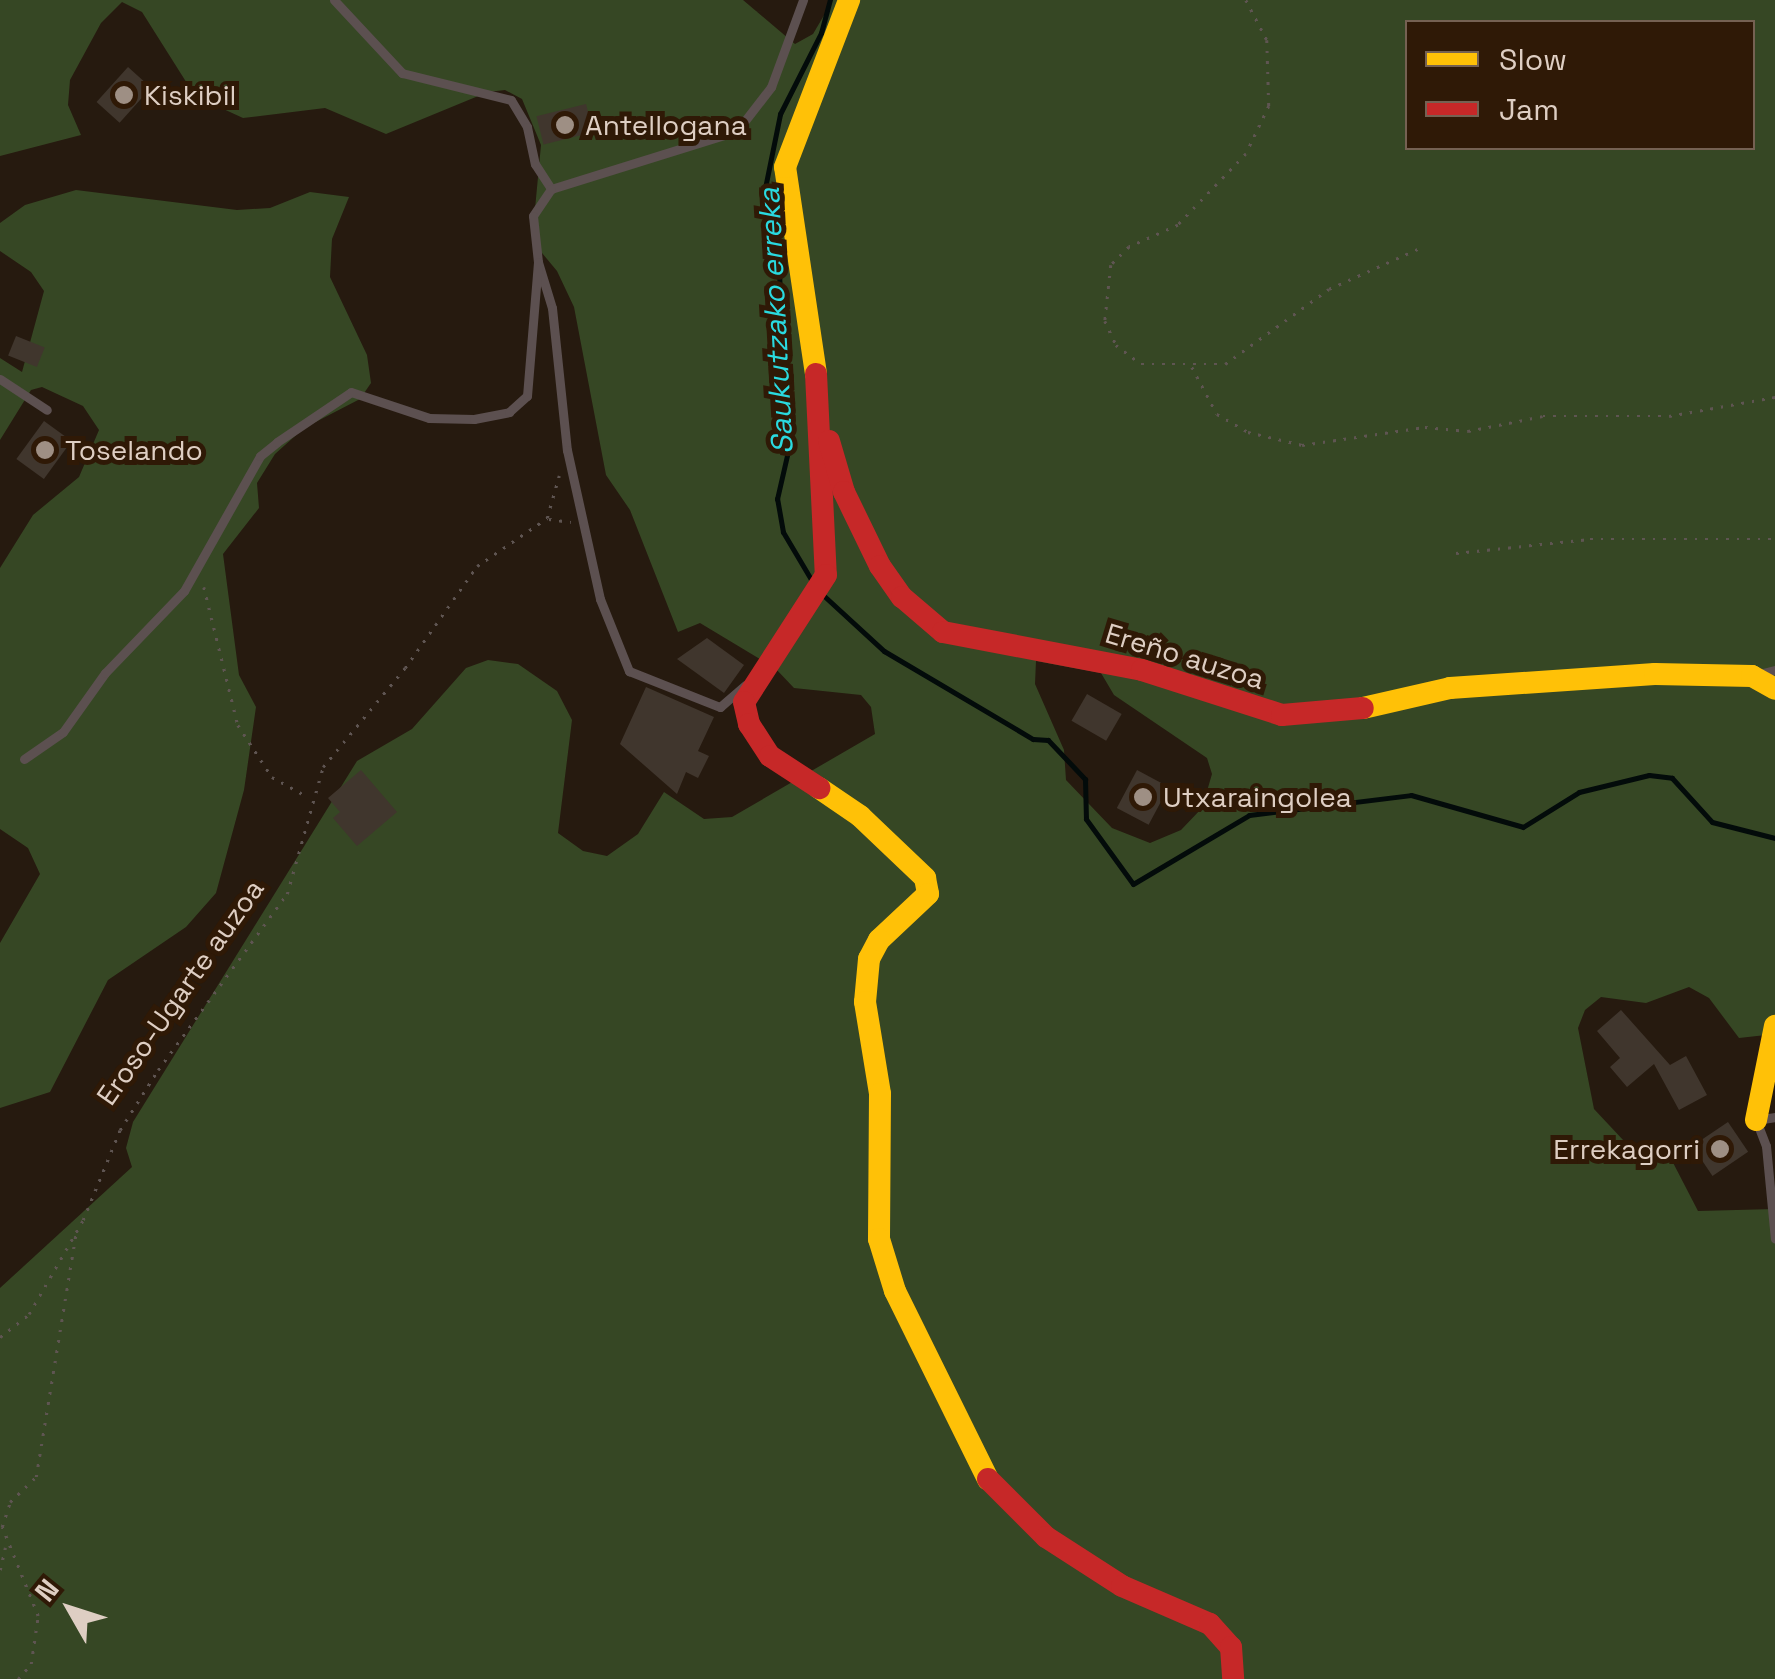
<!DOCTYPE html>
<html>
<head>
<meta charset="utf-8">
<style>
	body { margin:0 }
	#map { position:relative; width:1775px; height:1679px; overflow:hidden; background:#261a0f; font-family:"Space Grotesk",sans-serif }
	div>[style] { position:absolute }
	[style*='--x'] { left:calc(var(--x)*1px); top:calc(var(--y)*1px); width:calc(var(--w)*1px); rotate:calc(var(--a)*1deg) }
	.green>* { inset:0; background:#364724 }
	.stream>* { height:5px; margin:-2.5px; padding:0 2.5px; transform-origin:2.5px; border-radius:2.5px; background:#030b0a }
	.building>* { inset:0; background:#40362d; transform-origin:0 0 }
	.path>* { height:2.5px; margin-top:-1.25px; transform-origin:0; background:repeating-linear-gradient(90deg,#5f5552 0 2.5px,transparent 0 10.5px) }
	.lane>* { height:9px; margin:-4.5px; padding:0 4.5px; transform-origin:4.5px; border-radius:4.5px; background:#5c5050 }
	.slow>* { height:22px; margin:-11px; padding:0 11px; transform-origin:11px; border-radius:11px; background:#ffc107 }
	.jam>* { height:22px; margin:-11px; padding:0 11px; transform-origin:11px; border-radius:11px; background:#c62828 }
	.dots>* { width:28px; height:28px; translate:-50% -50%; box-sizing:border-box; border:5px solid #2f1906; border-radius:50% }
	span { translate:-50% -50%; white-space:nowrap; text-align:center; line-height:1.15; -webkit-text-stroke:10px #2f1906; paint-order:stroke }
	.poi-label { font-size:28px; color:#decec3 }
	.left { translate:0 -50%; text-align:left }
	.right { translate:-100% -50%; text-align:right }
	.street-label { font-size:28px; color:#decec3 }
	.water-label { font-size:30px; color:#2adae0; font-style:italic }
	.legend { position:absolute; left:1405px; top:20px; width:350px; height:130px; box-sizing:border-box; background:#2f1906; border:2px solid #756152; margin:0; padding:12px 18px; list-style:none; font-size:30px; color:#decec3 }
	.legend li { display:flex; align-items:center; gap:20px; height:50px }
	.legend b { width:50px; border:2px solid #756152 }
	.north { position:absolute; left:20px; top:1559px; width:100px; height:100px; -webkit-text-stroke:8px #2f1906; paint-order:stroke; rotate:309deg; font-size:28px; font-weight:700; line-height:40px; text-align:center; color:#decec3 }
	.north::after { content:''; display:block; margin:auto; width:35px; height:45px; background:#decec3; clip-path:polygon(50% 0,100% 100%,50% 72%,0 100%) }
</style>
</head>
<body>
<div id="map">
	<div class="green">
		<i style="clip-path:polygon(evenodd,0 0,743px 0,795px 44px,813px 34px,833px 0,1775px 0,1775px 1034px,1739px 1038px,1709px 998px,1689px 987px,1646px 1003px,1601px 997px,1585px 1010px,1578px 1028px,1594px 1109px,1624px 1141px,1668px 1153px,1698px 1211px,1775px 1209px,1775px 1679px,0 1679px,0 1288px,132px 1167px,126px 1148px,133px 1122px,357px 761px,412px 729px,466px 668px,488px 660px,518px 664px,557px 691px,572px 720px,558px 833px,583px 851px,607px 856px,638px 834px,664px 792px,704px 819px,732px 817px,875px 734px,871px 707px,861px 695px,794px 688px,775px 668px,700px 623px,678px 632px,630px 510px,606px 475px,574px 307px,557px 271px,532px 241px,541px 145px,522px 99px,505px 90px,488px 92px,386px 134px,325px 108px,243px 118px,195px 96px,142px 12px,122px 2px,101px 23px,70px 80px,68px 105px,81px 135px,0 156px,0 0,1408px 22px,1752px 22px,1752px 148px,1408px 148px,1408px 22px,0 0,1036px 661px,1101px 673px,1114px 695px,1207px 758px,1212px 774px,1202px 808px,1181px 830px,1150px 843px,1112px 828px,1066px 780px,1064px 750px,1035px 684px,1036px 661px)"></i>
		<i style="clip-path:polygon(76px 190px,237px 210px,270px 208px,310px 192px,349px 197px,332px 239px,330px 277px,367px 355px,371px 383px,360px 399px,304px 428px,275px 454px,257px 483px,259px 508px,223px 554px,239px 675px,256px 707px,244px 790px,216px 893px,186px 927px,108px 980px,50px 1092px,0 1108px,0 943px,40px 874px,28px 848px,0 829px,0 568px,33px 515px,79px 477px,99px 430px,83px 406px,42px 387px,31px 390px,0 440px,0 358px,22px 372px,44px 291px,31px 272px,0 251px,0 223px,25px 205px)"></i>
	</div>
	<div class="stream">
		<i style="--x:812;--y:581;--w:57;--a:-120.6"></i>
		<i style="--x:783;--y:532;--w:34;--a:-100"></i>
		<i style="--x:777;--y:499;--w:49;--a:-77.1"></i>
		<i style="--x:788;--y:451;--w:198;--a:-92.9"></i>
		<i style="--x:778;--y:253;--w:66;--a:-101.3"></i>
		<i style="--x:765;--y:188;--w:76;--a:-78.5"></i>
		<i style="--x:780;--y:114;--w:91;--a:-63.2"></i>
		<i style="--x:821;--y:33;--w:34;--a:-75"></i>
		<i style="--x:823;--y:595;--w:83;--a:42.6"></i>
		<i style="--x:884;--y:651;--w:173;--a:30.6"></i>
		<i style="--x:1033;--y:739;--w:15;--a:4"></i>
		<i style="--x:1048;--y:740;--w:54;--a:46.5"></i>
		<i style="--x:1085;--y:779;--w:40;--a:88.6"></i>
		<i style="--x:1086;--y:819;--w:80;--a:54.1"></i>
		<i style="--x:1133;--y:884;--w:135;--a:-30.7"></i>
		<i style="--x:1249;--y:815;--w:163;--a:-7"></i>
		<i style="--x:1411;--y:795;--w:116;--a:15.9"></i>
		<i style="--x:1523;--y:827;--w:66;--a:-32"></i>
		<i style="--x:1579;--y:792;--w:72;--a:-13.7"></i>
		<i style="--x:1649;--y:775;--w:23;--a:7"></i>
		<i style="--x:1672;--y:778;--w:59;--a:47.7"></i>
		<i style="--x:1712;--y:822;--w:65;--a:14.3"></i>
	</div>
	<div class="building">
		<i style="left:128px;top:67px;width:31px;height:47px;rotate:42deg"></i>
		<i style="left:586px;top:104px;width:29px;height:51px;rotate:76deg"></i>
		<i style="left:16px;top:336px;width:31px;height:21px;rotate:22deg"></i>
		<i style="left:44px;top:421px;width:34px;height:47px;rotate:36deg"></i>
		<i style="clip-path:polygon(707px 638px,744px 665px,724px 693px,677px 659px)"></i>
		<i style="clip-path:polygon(646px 687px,714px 717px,698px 751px,709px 756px,698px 778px,686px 772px,677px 794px,620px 744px)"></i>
		<i style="left:1087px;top:694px;width:40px;height:31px;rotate:30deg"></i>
		<i style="clip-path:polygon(361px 770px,397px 812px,357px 846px,333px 818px,340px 812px,328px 798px)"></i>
		<i style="left:1137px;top:770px;width:36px;height:43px;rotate:28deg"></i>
		<i style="clip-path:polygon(1621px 1010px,1670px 1065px,1686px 1056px,1707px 1095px,1679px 1110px,1654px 1064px,1627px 1087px,1610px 1067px,1620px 1058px,1597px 1031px)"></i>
		<i style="left:1728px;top:1122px;width:36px;height:43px;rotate:56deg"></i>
	</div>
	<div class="path">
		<i style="--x:1246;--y:0;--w:45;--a:62.3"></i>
		<i style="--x:1267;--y:40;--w:66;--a:88.3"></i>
		<i style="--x:1269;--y:106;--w:53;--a:115.6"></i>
		<i style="--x:1246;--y:154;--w:98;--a:133.8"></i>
		<i style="--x:1178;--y:225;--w:54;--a:155.8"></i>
		<i style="--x:1129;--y:247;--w:25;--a:135"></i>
		<i style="--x:1111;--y:265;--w:56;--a:96.1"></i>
		<i style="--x:1105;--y:321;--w:26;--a:65"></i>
		<i style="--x:1116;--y:345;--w:31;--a:37"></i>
		<i style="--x:1141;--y:364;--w:84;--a:0"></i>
		<i style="--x:1225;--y:364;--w:128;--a:-35.8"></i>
		<i style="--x:1329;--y:289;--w:100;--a:-24.3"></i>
		<i style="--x:1192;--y:367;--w:53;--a:62"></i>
		<i style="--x:1217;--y:414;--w:36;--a:30"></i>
		<i style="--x:1248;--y:432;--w:56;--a:13.5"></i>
		<i style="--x:1302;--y:445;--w:124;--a:-8.3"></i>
		<i style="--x:1425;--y:427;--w:43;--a:5.3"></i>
		<i style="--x:1468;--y:431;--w:76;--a:-11.3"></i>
		<i style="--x:1543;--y:416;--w:126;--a:0"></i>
		<i style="--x:1669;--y:416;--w:108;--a:-10.2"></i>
		<i style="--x:549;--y:519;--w:22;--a:8"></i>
		<i style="--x:1456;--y:553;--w:135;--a:-6"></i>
		<i style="--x:1590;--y:539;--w:185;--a:0"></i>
		<i style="--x:204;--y:587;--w:142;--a:76.2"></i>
		<i style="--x:238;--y:725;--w:62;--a:56.8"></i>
		<i style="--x:272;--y:777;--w:41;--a:29.1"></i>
		<i style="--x:0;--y:1337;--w:37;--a:-38"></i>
		<i style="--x:29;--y:1314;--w:108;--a:-60.1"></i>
		<i style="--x:83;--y:1220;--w:97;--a:-67.7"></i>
		<i style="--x:120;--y:1130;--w:71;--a:-57.7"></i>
		<i style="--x:158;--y:1070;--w:218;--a:-53.8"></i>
		<i style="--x:287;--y:894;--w:132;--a:-74.2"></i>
		<i style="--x:323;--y:767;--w:129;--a:-50.4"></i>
		<i style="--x:405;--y:668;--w:125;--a:-54.8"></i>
		<i style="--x:477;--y:566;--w:85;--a:-34.4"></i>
		<i style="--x:547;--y:518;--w:44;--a:-74.1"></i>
		<i style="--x:0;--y:1570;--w:23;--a:-77"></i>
		<i style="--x:18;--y:1679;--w:20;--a:-49"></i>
		<i style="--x:31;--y:1664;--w:49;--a:-81.7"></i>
		<i style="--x:38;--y:1616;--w:96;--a:-112"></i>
		<i style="--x:2;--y:1527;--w:26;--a:-72"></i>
		<i style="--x:10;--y:1502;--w:36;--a:-44"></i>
		<i style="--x:36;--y:1477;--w:246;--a:-80.7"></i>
	</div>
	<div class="lane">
		<i style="--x:334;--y:0;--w:100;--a:47"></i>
		<i style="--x:402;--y:73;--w:112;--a:13.9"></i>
		<i style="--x:511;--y:100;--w:31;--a:59"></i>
		<i style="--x:527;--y:127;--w:38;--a:78"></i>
		<i style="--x:535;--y:164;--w:30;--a:57"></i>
		<i style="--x:551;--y:189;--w:195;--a:-17.3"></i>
		<i style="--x:737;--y:131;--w:56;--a:-52.3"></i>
		<i style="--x:771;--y:87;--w:93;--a:-69.8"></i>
		<i style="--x:551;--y:189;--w:32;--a:124"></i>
		<i style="--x:533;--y:216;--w:46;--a:83.8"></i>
		<i style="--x:538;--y:262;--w:48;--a:73.1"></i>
		<i style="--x:552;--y:308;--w:143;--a:84"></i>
		<i style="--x:567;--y:450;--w:153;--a:77.5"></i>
		<i style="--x:600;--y:599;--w:78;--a:68.1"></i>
		<i style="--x:629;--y:671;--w:98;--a:21.6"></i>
		<i style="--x:720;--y:707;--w:33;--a:-41"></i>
		<i style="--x:0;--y:379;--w:56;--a:33.4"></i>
		<i style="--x:1755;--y:675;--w:21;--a:-14"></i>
		<i style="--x:24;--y:759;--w:47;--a:-34.7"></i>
		<i style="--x:63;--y:732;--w:72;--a:-54.6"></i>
		<i style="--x:105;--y:673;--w:114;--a:-46.1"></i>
		<i style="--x:184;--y:591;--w:155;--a:-60.6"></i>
		<i style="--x:260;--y:456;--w:22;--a:-39"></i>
		<i style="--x:277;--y:442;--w:89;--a:-34"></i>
		<i style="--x:351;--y:392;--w:82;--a:18.4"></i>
		<i style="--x:429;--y:418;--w:45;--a:1.3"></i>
		<i style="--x:474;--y:419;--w:36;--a:-11"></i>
		<i style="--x:509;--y:412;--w:24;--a:-42"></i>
		<i style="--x:527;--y:396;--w:134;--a:-85.3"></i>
		<i style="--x:1775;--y:1117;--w:19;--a:171"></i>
		<i style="--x:1756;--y:1120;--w:28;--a:69"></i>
		<i style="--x:1766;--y:1146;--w:93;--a:84.5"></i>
	</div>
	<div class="slow">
		<i style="--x:816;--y:374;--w:209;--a:-98.5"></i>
		<i style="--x:785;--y:167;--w:179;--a:-69"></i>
		<i style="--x:1363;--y:708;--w:89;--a:-12.9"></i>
		<i style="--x:1450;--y:688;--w:205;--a:-3.9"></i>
		<i style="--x:1655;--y:674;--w:97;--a:1.2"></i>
		<i style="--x:1752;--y:676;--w:26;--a:29"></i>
		<i style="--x:819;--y:788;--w:50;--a:34.3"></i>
		<i style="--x:860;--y:816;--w:90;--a:43.6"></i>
		<i style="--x:925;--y:878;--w:16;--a:79"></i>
		<i style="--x:928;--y:894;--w:67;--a:136.8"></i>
		<i style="--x:879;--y:940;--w:21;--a:118"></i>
		<i style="--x:869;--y:959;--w:43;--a:95.3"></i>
		<i style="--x:865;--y:1002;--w:93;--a:80.7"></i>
		<i style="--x:880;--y:1094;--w:145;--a:90.4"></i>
		<i style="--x:879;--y:1239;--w:54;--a:72.9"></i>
		<i style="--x:895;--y:1291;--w:210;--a:63.7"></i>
		<i style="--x:1756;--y:1120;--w:96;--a:-78.6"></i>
	</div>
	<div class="jam">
		<i style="--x:816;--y:374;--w:201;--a:87.2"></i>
		<i style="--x:826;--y:575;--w:151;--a:122.8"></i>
		<i style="--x:744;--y:702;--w:23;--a:77"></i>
		<i style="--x:749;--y:724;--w:38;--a:57"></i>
		<i style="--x:770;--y:756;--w:59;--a:33.1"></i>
		<i style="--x:829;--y:441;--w:53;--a:73.6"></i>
		<i style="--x:844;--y:492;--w:82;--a:64.1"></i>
		<i style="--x:880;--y:566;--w:38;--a:55"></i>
		<i style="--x:902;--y:597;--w:54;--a:40.5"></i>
		<i style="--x:943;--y:632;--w:203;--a:10.8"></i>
		<i style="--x:1142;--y:670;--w:147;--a:17.8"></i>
		<i style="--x:1282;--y:715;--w:81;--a:-4.9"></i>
		<i style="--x:988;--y:1479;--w:82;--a:45"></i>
		<i style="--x:1046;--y:1537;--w:90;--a:32.8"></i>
		<i style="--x:1122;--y:1586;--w:96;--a:23.4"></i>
		<i style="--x:1210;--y:1624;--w:31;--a:48"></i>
		<i style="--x:1231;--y:1647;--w:32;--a:86"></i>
	</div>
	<div class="dots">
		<i style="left:124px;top:95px;background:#9e8f84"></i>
		<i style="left:565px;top:125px;background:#9e8f84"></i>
		<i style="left:45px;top:450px;background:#9e8f84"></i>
		<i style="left:1143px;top:797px;background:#9e8f84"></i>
		<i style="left:1720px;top:1149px;background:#9e8f84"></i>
	</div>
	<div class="poi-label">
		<span class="left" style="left:144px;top:95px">Kiskibil</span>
		<span class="left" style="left:585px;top:125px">Antellogana</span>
		<span class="left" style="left:65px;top:450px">Toselando</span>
		<span class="left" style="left:1163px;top:797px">Utxaraingolea</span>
		<span class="right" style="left:1700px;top:1149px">Errekagorri</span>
	</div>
	<div class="street-label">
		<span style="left:1185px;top:656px;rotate:17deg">Ereño auzoa</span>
		<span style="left:180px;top:992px;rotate:-55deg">Eroso-Ugarte auzoa</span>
	</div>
	<div class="water-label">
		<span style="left:776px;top:321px;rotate:-93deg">Saukutzako erreka</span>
	</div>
	<ul class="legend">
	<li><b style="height:12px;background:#ffc107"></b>Slow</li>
	<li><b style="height:12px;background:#c62828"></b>Jam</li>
	</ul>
	<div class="north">N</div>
</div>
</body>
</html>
